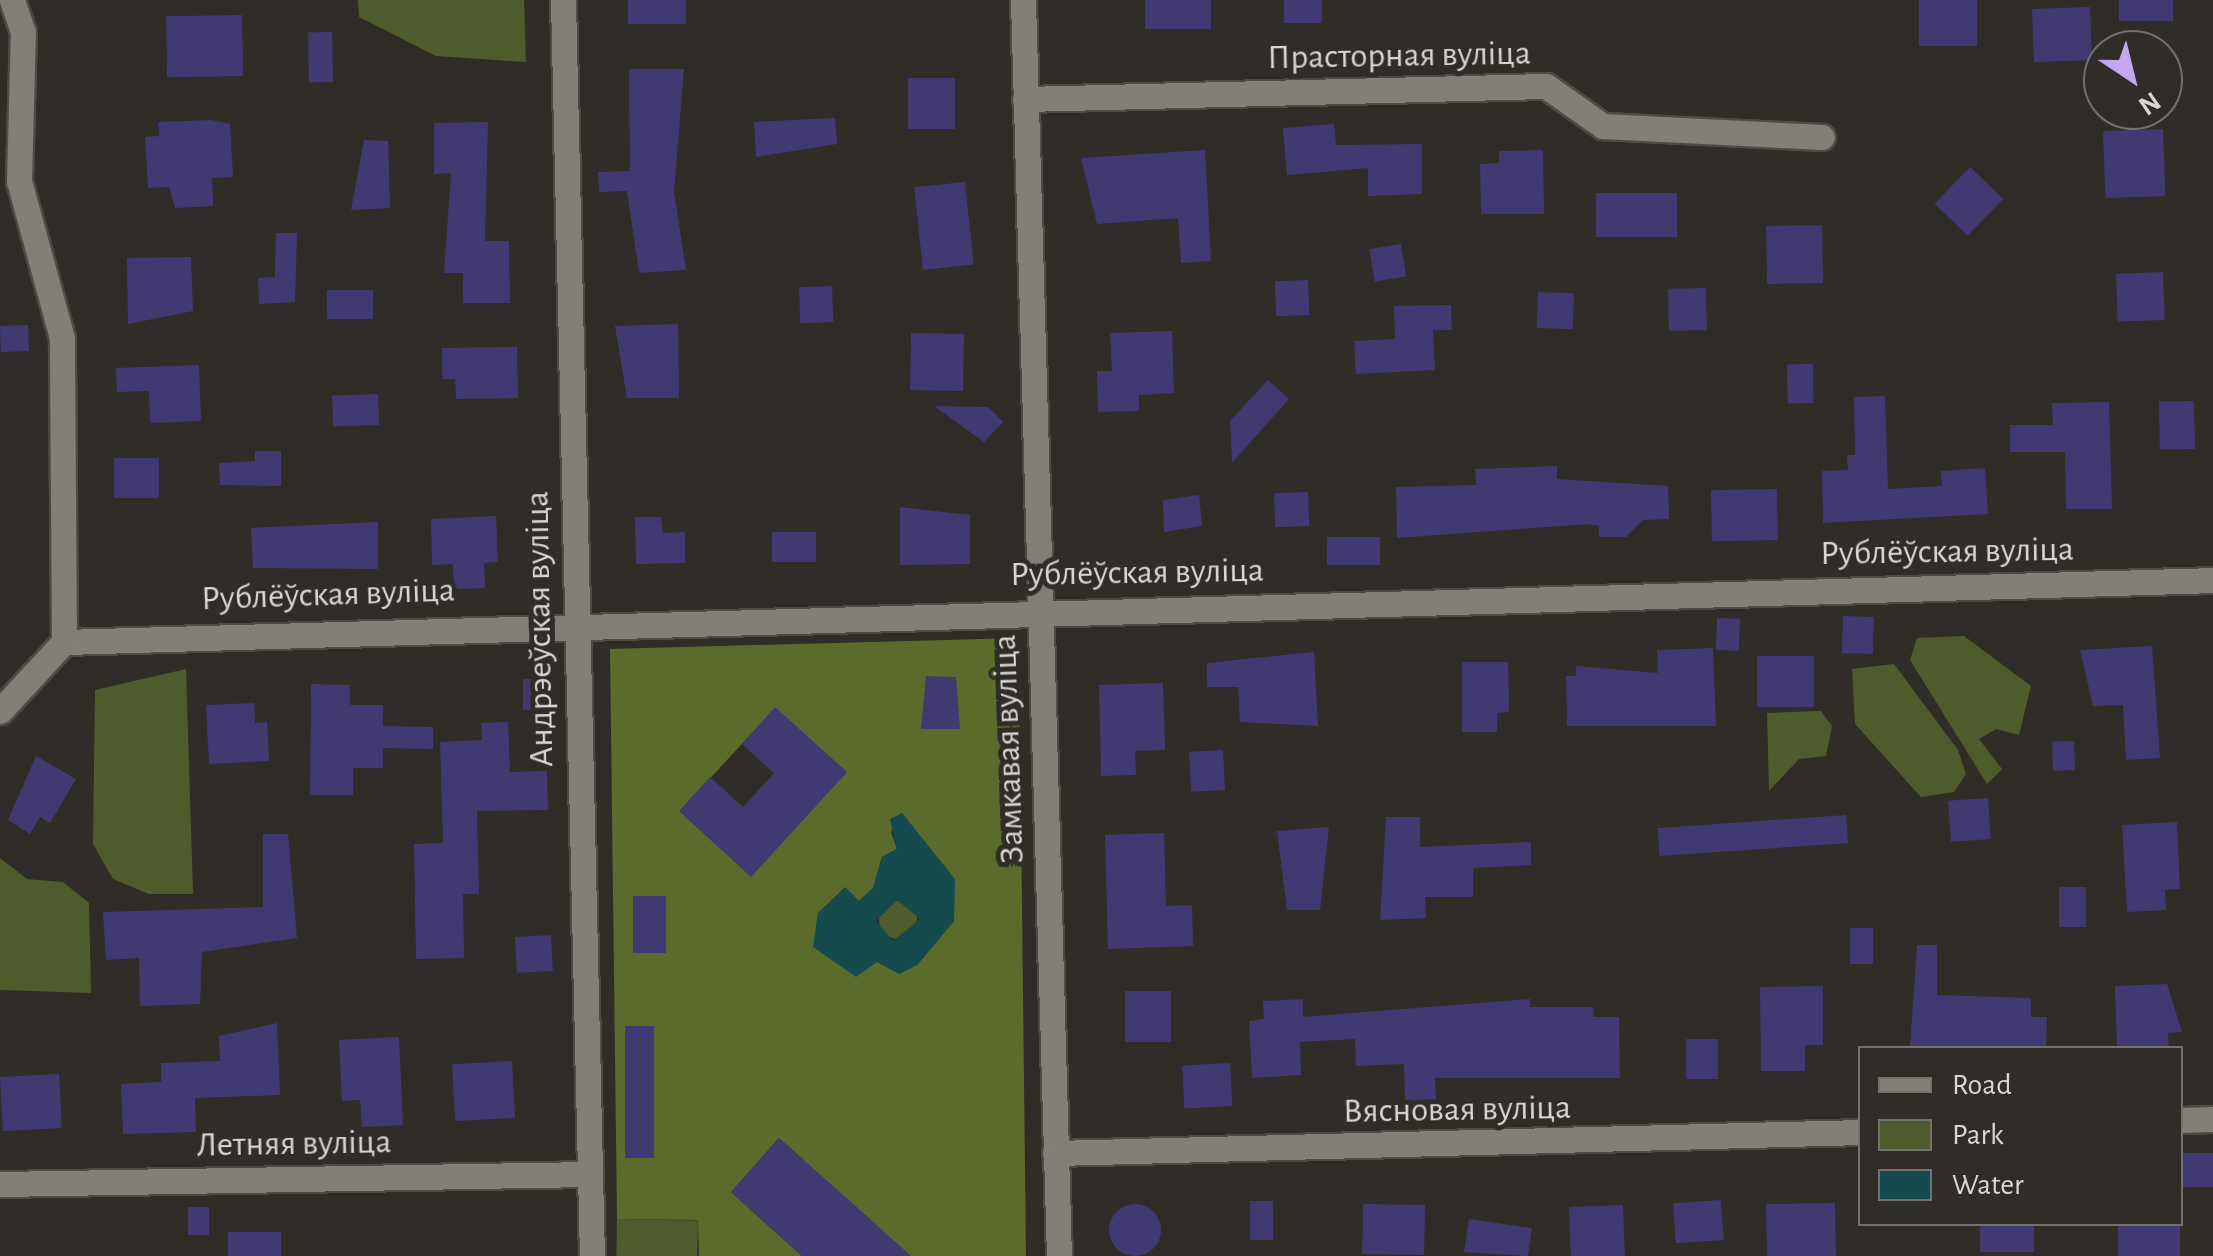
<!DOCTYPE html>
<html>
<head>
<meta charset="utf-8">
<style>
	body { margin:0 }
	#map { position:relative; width:2213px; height:1256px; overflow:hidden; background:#302d28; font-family:"Alegreya Sans",sans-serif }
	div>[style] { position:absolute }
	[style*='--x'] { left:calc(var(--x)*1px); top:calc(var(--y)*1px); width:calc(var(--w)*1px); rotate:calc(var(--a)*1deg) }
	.green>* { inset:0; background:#4e5c2c; transform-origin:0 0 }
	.round { border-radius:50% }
	.forest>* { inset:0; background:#5a6b2b }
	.water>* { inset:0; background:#154b4e }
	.building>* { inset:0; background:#413a72; transform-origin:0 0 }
	.roads { filter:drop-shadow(2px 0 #4e4b47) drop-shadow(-2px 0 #4e4b47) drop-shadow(0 2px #4e4b47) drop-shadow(0 -2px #4e4b47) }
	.minor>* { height:25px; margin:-12.5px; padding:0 12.5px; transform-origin:12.5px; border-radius:12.5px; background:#827e78 }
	span { translate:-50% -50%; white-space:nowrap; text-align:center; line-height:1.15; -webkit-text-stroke:10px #302d28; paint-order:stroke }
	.street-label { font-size:35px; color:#d8d6d3 }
	.legend { position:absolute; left:1858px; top:1046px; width:325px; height:180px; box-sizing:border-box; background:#302d28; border:2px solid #73716c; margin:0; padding:12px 18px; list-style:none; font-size:30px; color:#d8d6d3 }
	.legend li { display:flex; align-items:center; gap:20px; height:50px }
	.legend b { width:50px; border:2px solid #73716c }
	.north { position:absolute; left:2083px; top:30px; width:100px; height:100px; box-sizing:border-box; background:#302d28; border:2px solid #73716c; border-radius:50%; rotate:145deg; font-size:28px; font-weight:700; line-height:40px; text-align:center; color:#d8d6d3 }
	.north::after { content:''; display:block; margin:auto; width:35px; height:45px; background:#c4a7f1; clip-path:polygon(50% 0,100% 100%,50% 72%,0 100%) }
</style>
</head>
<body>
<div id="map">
	<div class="green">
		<i style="clip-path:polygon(358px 0,524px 0,526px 62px,436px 56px,359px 17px)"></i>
		<i style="clip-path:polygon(1964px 636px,2031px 686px,2019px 735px,1996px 729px,1979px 739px,2002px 769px,1987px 784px,1910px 660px,1917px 638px)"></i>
		<i style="clip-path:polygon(1894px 664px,1958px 750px,1966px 774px,1954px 792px,1921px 797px,1855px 724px,1852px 669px)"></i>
		<i style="clip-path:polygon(186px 669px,193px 894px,149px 894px,113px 879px,93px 844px,95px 690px)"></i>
		<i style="clip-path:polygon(1821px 711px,1832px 726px,1826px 756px,1799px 759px,1769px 791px,1767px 713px)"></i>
		<i style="clip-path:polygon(0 858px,27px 879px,63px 882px,89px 903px,91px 993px,0 990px)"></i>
		<i class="round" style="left:879px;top:901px;width:38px;height:38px"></i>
		<i style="left:617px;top:1219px;width:81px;height:37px;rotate:1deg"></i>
	</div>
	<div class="forest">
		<i style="clip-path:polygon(evenodd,1019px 638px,1026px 1256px,910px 1256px,779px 1138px,731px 1192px,802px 1256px,699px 1256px,698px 1220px,617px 1219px,610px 649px,1019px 638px,775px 708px,846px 773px,751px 876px,680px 811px,775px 708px,1019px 638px,902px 813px,931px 851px,954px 921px,917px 965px,814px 947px,818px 913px,845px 888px,859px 901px,873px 888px,882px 857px,897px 849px,891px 832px,902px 813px)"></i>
	</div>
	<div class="water">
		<i style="clip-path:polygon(evenodd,902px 813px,955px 879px,954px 921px,917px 965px,899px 974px,877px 962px,856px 977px,813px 947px,818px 913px,845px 887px,859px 901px,873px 888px,882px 857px,897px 849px,890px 819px,902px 813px,897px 900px,920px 919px,893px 941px,876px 921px,897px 900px)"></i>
	</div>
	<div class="building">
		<i style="left:628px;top:0;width:58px;height:24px"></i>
		<i style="left:1145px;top:0;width:66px;height:29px"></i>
		<i style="left:1284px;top:0;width:38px;height:23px"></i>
		<i style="left:1919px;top:0;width:58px;height:46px"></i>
		<i style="left:2119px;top:0;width:54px;height:21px"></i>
		<i style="left:2090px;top:7px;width:53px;height:58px;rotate:88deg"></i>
		<i style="left:242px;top:15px;width:61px;height:76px;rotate:89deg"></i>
		<i style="left:332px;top:32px;width:50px;height:24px;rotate:89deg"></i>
		<i style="clip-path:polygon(629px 69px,684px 69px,674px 192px,686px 270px,639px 273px,627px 191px,599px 192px,598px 172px,630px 171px)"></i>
		<i style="left:908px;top:78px;width:47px;height:51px"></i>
		<i style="clip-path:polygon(835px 118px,837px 144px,756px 157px,754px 122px)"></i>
		<i style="clip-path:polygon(211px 120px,230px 124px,233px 177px,212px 178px,213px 206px,175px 208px,169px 187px,148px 188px,145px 137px,159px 136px,158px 122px)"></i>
		<i style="clip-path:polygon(488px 122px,485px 241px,509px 241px,510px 303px,463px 303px,463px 273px,444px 273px,451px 173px,434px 174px,434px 123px)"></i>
		<i style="clip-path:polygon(1334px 124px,1336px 145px,1422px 144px,1422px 194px,1368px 196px,1368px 168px,1287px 175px,1283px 128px)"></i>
		<i style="left:2163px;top:129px;width:67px;height:60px;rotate:88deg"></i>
		<i style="clip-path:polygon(364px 140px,388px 141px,390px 208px,351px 210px)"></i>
		<i style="clip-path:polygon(1205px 150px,1211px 261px,1181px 263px,1178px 218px,1097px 224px,1081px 158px)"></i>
		<i style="clip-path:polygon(1543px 150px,1544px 214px,1481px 214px,1480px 164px,1499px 163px,1499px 151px)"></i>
		<i style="left:1970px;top:167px;width:46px;height:51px;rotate:44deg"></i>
		<i style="left:965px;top:182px;width:83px;height:51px;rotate:84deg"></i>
		<i style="left:1596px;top:193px;width:81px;height:44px"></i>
		<i style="left:1822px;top:225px;width:58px;height:56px;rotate:89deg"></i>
		<i style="clip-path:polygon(276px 233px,297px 233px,295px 302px,259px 304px,258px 278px,275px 277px)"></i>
		<i style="left:1401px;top:244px;width:33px;height:32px;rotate:81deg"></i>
		<i style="clip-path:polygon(191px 257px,193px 311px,128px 324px,127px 258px)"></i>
		<i style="left:2163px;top:272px;width:48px;height:47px;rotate:88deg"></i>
		<i style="left:1308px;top:280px;width:35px;height:33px;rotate:88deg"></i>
		<i style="left:832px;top:286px;width:36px;height:33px;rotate:88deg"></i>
		<i style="left:1706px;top:288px;width:42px;height:38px;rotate:89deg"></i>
		<i style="left:373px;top:290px;width:29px;height:46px;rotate:90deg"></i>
		<i style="left:1538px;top:292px;width:36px;height:36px;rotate:2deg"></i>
		<i style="clip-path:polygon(1451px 305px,1452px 330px,1433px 330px,1435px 370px,1356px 374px,1354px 341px,1395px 339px,1394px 306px)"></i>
		<i style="clip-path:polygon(678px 324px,679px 398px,627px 398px,615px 326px)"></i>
		<i style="left:28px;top:325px;width:26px;height:28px;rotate:88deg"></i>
		<i style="clip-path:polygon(1172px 331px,1174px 393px,1139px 395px,1139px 411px,1098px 412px,1097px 371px,1112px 371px,1110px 333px)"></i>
		<i style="left:911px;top:333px;width:53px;height:57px;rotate:1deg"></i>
		<i style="clip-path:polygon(517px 347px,518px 398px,456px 399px,455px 379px,442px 379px,442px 348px)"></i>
		<i style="left:1813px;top:364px;width:39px;height:26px;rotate:89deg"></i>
		<i style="clip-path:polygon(199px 365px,201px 421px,150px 423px,149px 391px,117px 392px,116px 368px)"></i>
		<i style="clip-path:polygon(1268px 380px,1289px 399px,1232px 463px,1230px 421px)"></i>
		<i style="left:378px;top:394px;width:31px;height:46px;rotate:88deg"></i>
		<i style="clip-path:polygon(1885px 396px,1888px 489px,1942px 486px,1941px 471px,1985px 468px,1988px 514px,1823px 523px,1822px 471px,1848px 470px,1847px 455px,1855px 455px,1854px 397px)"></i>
		<i style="left:2194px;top:401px;width:48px;height:35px;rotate:89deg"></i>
		<i style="clip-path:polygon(2109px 402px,2112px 509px,2066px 509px,2065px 452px,2010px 452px,2010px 425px,2053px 425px,2052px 403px)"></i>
		<i style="clip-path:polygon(934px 406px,988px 407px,1003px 422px,984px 442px)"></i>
		<i style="clip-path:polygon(255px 451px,281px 451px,281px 486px,220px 485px,219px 463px,255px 461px)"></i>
		<i style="left:159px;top:458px;width:40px;height:45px;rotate:90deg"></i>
		<i style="clip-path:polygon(1557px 466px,1557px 479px,1668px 486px,1669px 519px,1643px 520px,1626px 537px,1599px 537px,1599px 526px,1587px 524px,1397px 538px,1396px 487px,1476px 485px,1475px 469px)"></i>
		<i style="left:1777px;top:489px;width:51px;height:66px;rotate:89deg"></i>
		<i style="left:1308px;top:492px;width:34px;height:34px;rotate:88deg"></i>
		<i style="clip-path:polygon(1199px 495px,1202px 526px,1164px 532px,1163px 500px)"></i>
		<i style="clip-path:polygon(900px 507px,970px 515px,970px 564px,900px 565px)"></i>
		<i style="clip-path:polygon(496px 516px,498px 562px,484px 563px,485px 588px,454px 589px,453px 564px,432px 565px,431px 519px)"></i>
		<i style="clip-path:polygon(635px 517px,661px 517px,663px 533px,685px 532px,685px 563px,636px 564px)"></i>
		<i style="clip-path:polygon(378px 522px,378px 569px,253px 568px,251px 528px)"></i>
		<i style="left:772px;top:532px;width:44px;height:30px"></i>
		<i style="left:1380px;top:537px;width:28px;height:53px;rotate:90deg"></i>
		<i style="left:1843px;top:616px;width:31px;height:37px;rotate:2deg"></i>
		<i style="left:1717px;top:618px;width:23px;height:32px;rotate:2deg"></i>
		<i style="clip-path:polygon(2152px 646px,2160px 758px,2126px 760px,2123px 705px,2093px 706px,2080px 650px)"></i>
		<i style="clip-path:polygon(1713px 648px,1716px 726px,1567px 726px,1566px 676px,1576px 676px,1576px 666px,1658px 673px,1657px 650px)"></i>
		<i style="clip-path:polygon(1314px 652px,1318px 726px,1240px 722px,1238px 687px,1207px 687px,1207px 663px)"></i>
		<i style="left:1814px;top:656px;width:51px;height:57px;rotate:90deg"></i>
		<i style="clip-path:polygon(1462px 662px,1508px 662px,1509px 712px,1497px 713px,1497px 732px,1462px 732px)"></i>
		<i style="clip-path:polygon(926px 676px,956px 677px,960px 729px,921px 729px)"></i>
		<i style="left:523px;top:679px;width:22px;height:31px"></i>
		<i style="clip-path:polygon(1163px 683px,1165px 750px,1135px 751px,1136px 775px,1101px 776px,1099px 685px)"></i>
		<i style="clip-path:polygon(311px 684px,350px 685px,350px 705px,383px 705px,383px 726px,433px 727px,433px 749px,383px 748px,383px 768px,353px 768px,353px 795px,310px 795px)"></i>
		<i style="clip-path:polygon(254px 703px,255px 723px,267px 722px,269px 761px,209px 764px,206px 705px)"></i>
		<i style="clip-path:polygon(775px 707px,847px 772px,751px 877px,679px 811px,710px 777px,743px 807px,774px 773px,742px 744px)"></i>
		<i style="clip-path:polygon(508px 722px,510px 772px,547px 771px,548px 810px,477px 811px,479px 894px,463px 894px,464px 958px,416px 959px,414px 844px,443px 843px,440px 742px,482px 740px,481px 723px)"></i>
		<i style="left:2074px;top:741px;width:29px;height:22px;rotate:88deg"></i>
		<i style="left:1223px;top:750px;width:40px;height:34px;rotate:87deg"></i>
		<i style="clip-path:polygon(36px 756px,76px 779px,50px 823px,40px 817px,30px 834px,8px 820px)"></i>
		<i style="left:1988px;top:798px;width:41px;height:40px;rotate:86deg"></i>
		<i style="left:1846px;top:815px;width:28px;height:189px;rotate:86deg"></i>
		<i style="clip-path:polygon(1386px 817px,1420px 817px,1420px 847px,1531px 842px,1531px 865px,1473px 868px,1473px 897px,1425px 897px,1426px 918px,1380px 920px)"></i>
		<i style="clip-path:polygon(2177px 822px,2180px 889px,2165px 890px,2166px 910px,2127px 912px,2122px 825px)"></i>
		<i style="clip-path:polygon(1329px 827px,1320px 910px,1287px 910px,1277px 831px)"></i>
		<i style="clip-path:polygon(1164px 833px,1166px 906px,1192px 905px,1193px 946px,1108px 949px,1105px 835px)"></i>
		<i style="clip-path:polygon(263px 834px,288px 834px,297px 938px,202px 952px,200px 1004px,140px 1006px,139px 958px,106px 960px,103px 912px,263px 907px)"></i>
		<i style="left:2086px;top:887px;width:40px;height:27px;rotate:90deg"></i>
		<i style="left:633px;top:896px;width:33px;height:57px"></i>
		<i style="left:1850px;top:928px;width:23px;height:36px"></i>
		<i style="left:551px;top:935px;width:36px;height:36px;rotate:87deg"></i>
		<i style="clip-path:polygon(1917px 945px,1937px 945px,1937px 995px,2031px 998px,2031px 1017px,2047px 1017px,2046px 1048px,1910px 1048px)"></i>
		<i style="clip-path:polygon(2167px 984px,2182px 1032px,2168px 1033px,2169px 1048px,2117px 1048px,2115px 986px)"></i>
		<i style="clip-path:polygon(1823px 986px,1823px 1045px,1805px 1045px,1805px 1071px,1761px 1071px,1760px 987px)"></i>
		<i style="left:1171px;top:991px;width:51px;height:46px;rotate:90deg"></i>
		<i style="clip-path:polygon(1303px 999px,1303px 1017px,1530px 999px,1530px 1007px,1593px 1007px,1594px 1017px,1619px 1017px,1620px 1078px,1435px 1078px,1436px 1100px,1405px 1101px,1404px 1064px,1356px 1066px,1355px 1039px,1300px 1042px,1301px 1075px,1252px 1078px,1249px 1021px,1264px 1019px,1263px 1001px)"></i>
		<i style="clip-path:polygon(277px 1023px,280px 1095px,195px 1098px,196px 1132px,123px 1134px,121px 1084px,161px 1082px,161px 1063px,220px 1061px,219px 1036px)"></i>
		<i style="left:625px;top:1026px;width:29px;height:132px"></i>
		<i style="clip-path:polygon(399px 1037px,403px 1125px,362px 1127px,360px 1100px,342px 1101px,339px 1040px)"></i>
		<i style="left:1686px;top:1039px;width:32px;height:40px"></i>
		<i style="left:512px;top:1061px;width:57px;height:60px;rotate:87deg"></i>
		<i style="left:1230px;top:1063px;width:43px;height:48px;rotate:87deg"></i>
		<i style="left:59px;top:1074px;width:54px;height:59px;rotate:87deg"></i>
		<i style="clip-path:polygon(779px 1138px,851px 1202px,911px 1256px,802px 1256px,754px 1213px,731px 1192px)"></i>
		<i style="left:2213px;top:1153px;width:34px;height:33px;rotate:90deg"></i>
		<i style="left:1721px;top:1200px;width:40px;height:48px;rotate:86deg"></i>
		<i style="left:1250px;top:1201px;width:23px;height:39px"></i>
		<i style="left:1835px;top:1203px;width:53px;height:69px;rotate:89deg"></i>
		<i class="round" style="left:1109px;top:1204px;width:52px;height:52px"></i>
		<i style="left:1363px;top:1204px;width:62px;height:50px;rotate:1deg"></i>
		<i style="left:1623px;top:1205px;width:51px;height:54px;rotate:88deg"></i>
		<i style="left:209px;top:1207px;width:28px;height:21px;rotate:90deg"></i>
		<i style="clip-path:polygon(1469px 1219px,1532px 1228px,1528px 1256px,1464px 1252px)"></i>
		<i style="left:1980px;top:1224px;width:54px;height:28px"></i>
		<i style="left:2118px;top:1224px;width:62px;height:32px"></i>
		<i style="left:281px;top:1232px;width:24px;height:53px;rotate:90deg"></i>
	</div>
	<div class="roads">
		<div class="minor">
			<i style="--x:563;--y:0;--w:1256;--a:88.68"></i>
			<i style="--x:1023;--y:0;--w:1257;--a:88.36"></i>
			<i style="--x:1025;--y:99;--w:521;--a:-1.43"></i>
			<i style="--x:1546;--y:86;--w:70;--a:35.1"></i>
			<i style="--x:1603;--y:126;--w:219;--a:2.9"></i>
			<i style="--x:64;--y:642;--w:2150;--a:-1.65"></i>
			<i style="--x:0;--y:711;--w:94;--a:-47.2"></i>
			<i style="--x:64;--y:642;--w:304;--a:-90.4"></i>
			<i style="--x:62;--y:338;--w:163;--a:-105.3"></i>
			<i style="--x:19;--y:181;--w:149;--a:-88.5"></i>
			<i style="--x:23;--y:32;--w:34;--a:-109"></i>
			<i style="--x:2180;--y:1120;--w:33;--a:-2"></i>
			<i style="--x:1055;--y:1153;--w:805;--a:-1.49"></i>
			<i style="--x:0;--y:1184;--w:590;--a:-0.97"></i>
		</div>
	</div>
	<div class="street-label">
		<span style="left:1399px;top:56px;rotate:-1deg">Прасторная вуліца</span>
		<span style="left:1947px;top:552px;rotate:-1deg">Рублёўская вуліца</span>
		<span style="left:1137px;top:573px;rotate:-1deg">Рублёўская вуліца</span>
		<span style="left:328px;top:595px;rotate:-2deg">Рублёўская вуліца</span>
		<span style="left:540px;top:629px;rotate:-91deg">Андрэеўская вуліца</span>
		<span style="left:1009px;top:749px;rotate:-92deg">Замкавая вуліца</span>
		<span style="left:1457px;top:1110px;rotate:-1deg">Вясновая вуліца</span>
		<span style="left:294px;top:1144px;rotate:-1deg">Летняя вуліца</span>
	</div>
	<ul class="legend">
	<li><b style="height:12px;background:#827e78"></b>Road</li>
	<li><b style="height:28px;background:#4e5c2c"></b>Park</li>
	<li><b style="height:28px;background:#154b4e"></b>Water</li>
	</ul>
	<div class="north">N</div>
</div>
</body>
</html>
